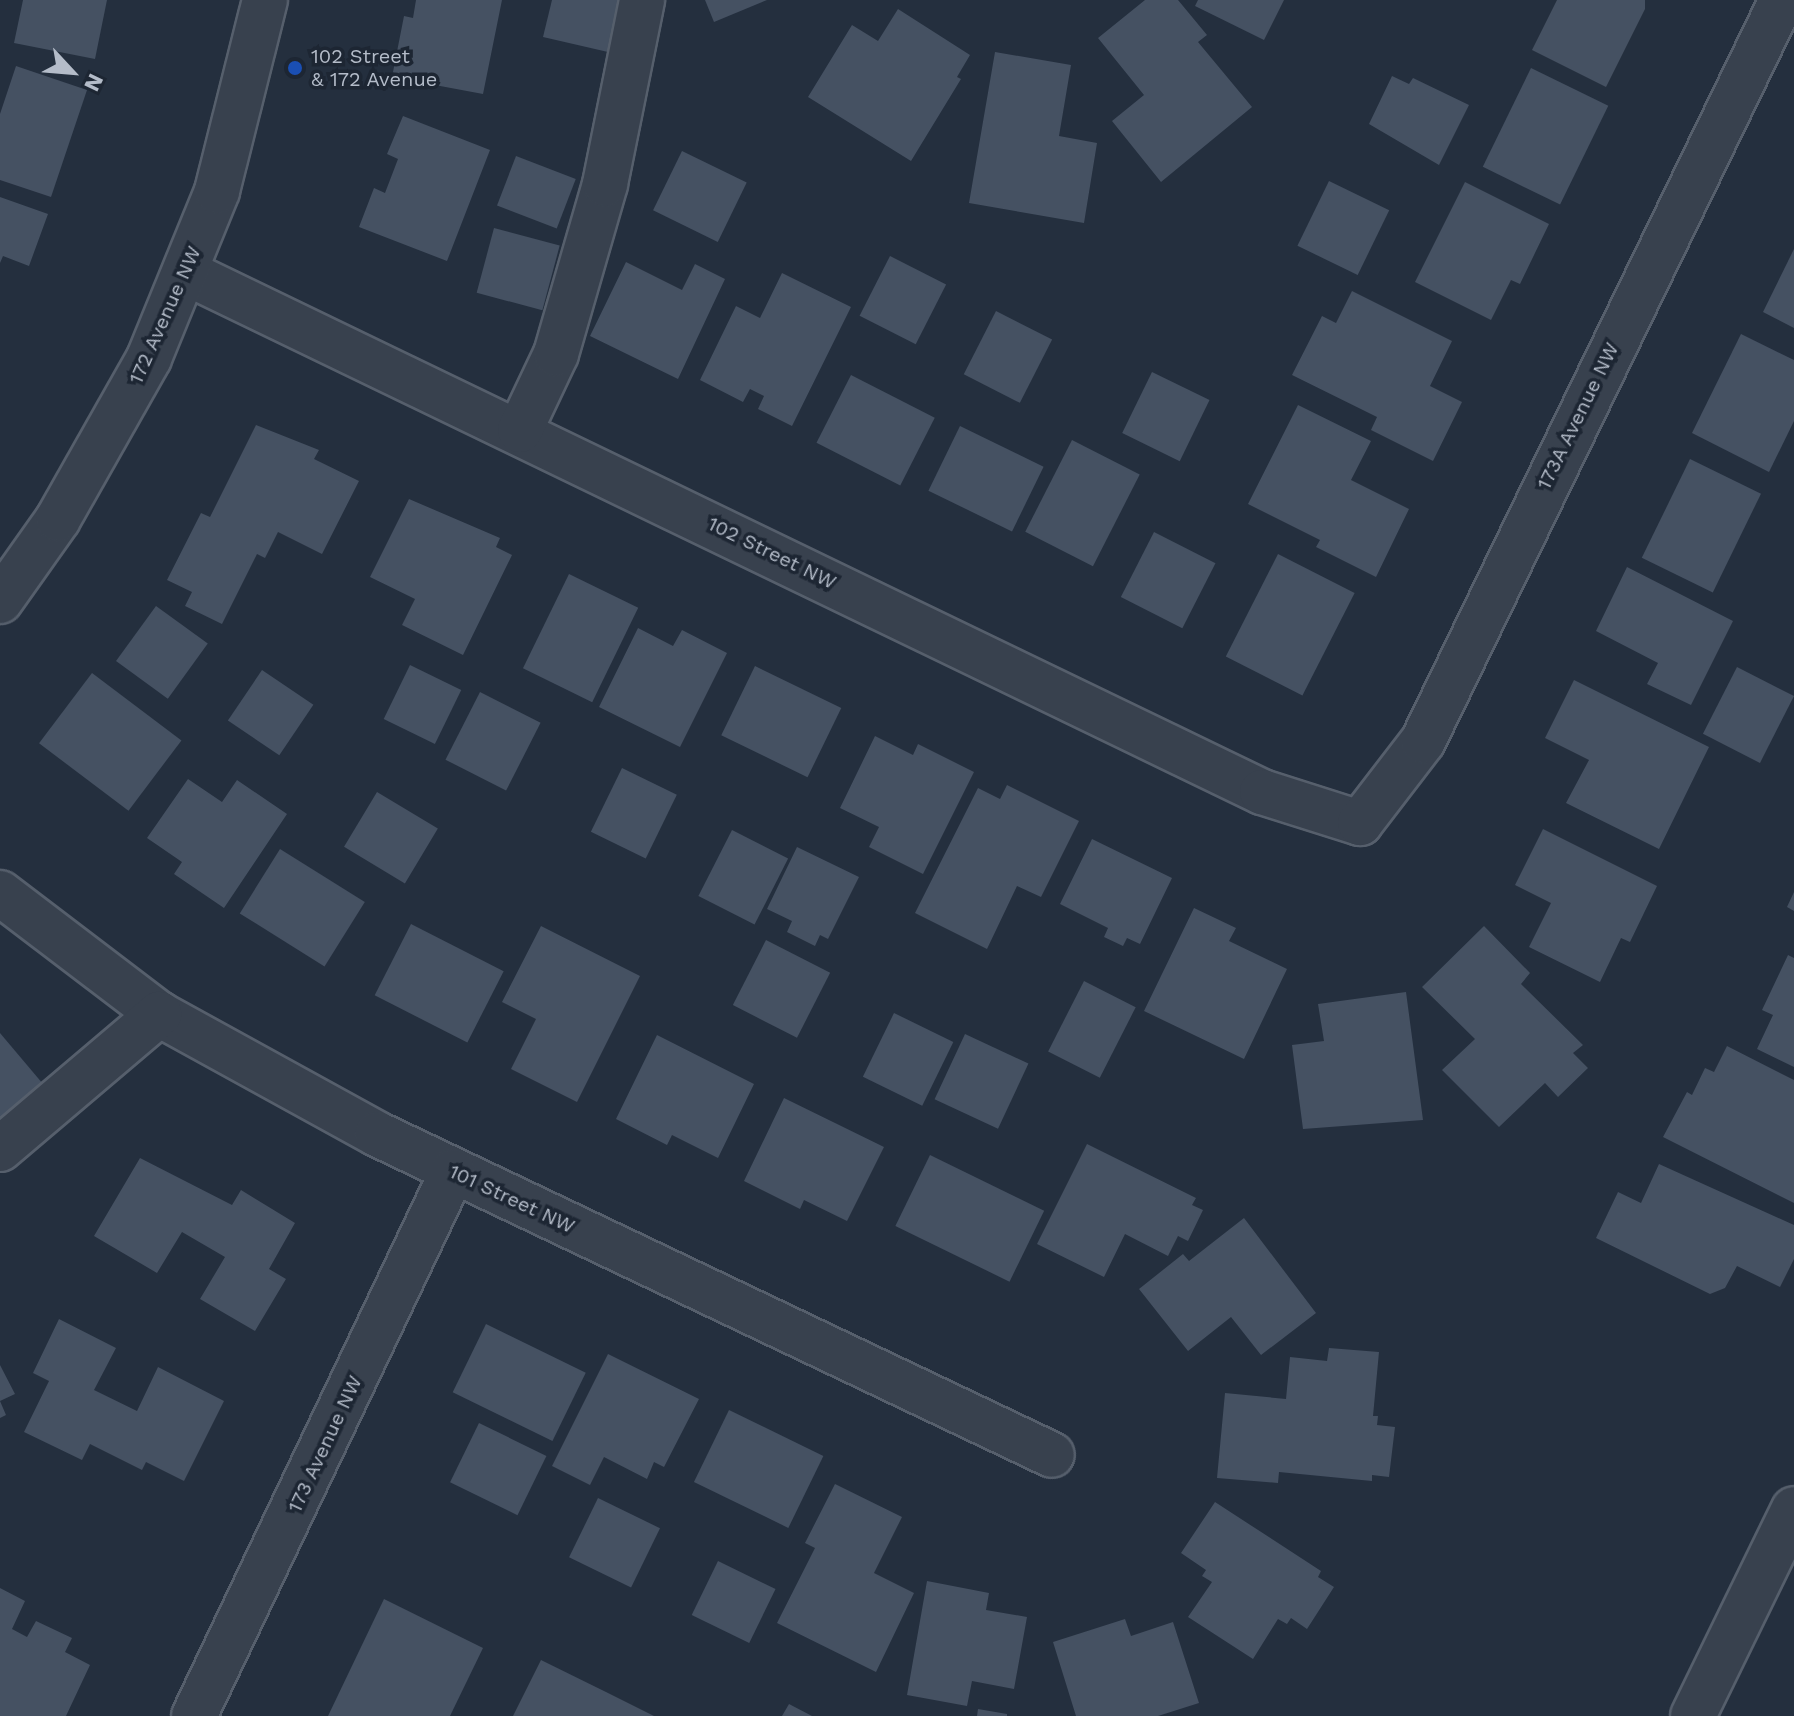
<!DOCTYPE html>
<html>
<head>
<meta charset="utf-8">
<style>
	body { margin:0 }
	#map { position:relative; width:1794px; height:1716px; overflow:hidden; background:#242f3e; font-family:"Work Sans",sans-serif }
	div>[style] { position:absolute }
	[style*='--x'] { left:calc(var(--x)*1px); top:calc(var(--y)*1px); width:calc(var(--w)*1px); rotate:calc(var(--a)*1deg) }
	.building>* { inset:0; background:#455162; transform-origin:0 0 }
	.roads { filter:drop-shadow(2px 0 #565f6c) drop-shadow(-2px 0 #565f6c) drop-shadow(0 2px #565f6c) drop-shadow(0 -2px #565f6c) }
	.minor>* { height:44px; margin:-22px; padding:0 22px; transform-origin:22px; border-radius:22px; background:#38414e }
	.dots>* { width:22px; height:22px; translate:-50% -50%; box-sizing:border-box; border:4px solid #1d2633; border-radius:50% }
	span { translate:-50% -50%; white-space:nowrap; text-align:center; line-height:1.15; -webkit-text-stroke:7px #1d2633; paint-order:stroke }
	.poi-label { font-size:20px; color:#b4bcc9 }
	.left { translate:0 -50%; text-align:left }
	.street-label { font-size:20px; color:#b4bcc9 }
	.north { position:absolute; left:32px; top:32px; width:80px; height:80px; -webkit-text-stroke:6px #1d2633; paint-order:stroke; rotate:116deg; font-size:22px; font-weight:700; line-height:32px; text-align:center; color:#b4bcc9 }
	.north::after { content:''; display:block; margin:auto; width:28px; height:36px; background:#b4bcc9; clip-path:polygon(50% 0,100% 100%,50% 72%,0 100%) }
</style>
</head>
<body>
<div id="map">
	<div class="building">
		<i style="clip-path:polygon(23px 0,107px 0,95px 59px,14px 43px)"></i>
		<i style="clip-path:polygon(416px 0,502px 0,483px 94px,392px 77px,404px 16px,413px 18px)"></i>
		<i style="clip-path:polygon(552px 0,621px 0,608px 52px,543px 37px)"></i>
		<i style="clip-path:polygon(705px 0,767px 0,714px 22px)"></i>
		<i style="clip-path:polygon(1145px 0,1178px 0,1207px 35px,1198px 42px,1252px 107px,1161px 182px,1112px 121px,1144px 95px,1098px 38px)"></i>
		<i style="clip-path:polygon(1198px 0,1284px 0,1264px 40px,1195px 6px)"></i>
		<i style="clip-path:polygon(1557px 0,1645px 0,1645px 9px,1606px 87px,1532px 50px)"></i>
		<i style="clip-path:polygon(898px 9px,970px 55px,957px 77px,961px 79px,911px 161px,808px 97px,852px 25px,878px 41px)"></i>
		<i style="clip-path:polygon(995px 52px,1071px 65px,1059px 136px,1097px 143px,1084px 223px,969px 203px)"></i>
		<i style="clip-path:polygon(16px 66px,87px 90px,51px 197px,0 180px,0 114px)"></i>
		<i style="left:1531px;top:68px;width:86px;height:110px;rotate:26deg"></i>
		<i style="clip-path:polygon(1392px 76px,1409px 84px,1413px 78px,1469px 105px,1439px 165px,1369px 124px)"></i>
		<i style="clip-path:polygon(403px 116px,490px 150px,447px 261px,359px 227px,374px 188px,385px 193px,398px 159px,387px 154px)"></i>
		<i style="left:682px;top:151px;width:72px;height:66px;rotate:26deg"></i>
		<i style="left:516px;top:156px;width:64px;height:53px;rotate:21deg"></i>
		<i style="left:1329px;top:181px;width:67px;height:72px;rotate:26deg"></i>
		<i style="clip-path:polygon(1465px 182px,1549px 224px,1520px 284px,1511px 280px,1491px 320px,1415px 282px)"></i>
		<i style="clip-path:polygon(0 197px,48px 214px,29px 266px,3px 256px,0 263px)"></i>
		<i style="left:494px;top:228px;width:68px;height:67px;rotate:15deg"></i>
		<i style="clip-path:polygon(1794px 249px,1794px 328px,1763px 312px)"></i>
		<i style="left:890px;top:256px;width:63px;height:67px;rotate:27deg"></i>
		<i style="clip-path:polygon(626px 262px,682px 290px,695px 264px,725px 279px,678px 379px,590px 336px)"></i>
		<i style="clip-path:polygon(782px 273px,851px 307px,792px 426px,758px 409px,764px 396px,750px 389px,743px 402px,700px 380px,736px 306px,760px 318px)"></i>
		<i style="clip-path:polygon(1352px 291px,1452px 341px,1430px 386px,1462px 402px,1433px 461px,1371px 430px,1377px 417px,1292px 375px,1322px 316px,1336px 323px)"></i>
		<i style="left:996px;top:311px;width:63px;height:71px;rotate:27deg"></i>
		<i style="clip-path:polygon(1741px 334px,1794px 360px,1794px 421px,1769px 472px,1692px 433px)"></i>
		<i style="left:1152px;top:372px;width:64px;height:68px;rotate:26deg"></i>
		<i style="left:851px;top:375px;width:94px;height:76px;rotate:27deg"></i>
		<i style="clip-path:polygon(1298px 405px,1371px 441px,1351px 480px,1409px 509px,1376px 577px,1316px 547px,1320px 540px,1248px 504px)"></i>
		<i style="clip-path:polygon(256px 425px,319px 450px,314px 459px,359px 481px,322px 554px,278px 532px,265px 558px,257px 554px,222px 624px,185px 606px,192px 592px,167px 580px,201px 513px,210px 517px)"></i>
		<i style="left:960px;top:426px;width:93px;height:72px;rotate:26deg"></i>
		<i style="left:1072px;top:440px;width:76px;height:103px;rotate:27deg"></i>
		<i style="left:1690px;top:459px;width:79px;height:110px;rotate:26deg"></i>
		<i style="clip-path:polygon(409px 499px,500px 538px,496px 547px,512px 555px,463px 655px,402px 625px,415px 599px,370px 577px)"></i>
		<i style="left:1154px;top:532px;width:69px;height:73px;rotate:27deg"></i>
		<i style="left:1278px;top:554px;width:86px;height:115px;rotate:27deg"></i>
		<i style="clip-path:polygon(1627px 567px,1733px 621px,1691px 705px,1647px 684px,1658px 663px,1596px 631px)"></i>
		<i style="left:569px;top:574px;width:77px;height:105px;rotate:26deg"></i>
		<i style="left:156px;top:606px;width:64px;height:68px;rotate:36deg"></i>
		<i style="clip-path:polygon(638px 628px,673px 646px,682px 630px,727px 653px,680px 747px,599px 707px)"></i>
		<i style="left:410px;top:665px;width:57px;height:60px;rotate:26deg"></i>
		<i style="left:755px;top:666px;width:96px;height:77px;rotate:26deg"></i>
		<i style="left:1737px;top:667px;width:64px;height:75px;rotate:27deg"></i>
		<i style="left:262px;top:670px;width:62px;height:61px;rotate:34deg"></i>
		<i style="left:92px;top:673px;width:112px;height:88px;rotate:37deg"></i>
		<i style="clip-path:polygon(1574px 680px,1709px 747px,1659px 849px,1566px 803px,1589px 760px,1545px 738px)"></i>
		<i style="left:480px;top:692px;width:68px;height:76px;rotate:27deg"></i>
		<i style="clip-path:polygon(875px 736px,913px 755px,918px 744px,974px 772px,923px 874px,869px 847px,879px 827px,840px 808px)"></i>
		<i style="left:622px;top:768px;width:61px;height:71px;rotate:26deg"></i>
		<i style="clip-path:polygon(188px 779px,222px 802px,237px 780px,287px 814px,224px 908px,174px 874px,182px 862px,147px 838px)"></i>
		<i style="clip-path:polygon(1007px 785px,1079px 821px,1041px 897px,1017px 886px,987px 949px,915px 913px,978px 788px,1000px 799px)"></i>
		<i style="left:377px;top:792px;width:71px;height:64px;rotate:31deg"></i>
		<i style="clip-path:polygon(1543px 829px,1657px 886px,1630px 942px,1621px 938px,1600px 982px,1529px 947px,1551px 903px,1515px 885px)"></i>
		<i style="left:732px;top:830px;width:63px;height:74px;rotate:27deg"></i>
		<i style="clip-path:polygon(1092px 839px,1172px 878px,1140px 944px,1127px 938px,1123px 946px,1104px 937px,1108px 928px,1060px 904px)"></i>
		<i style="clip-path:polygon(797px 847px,859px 877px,828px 939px,820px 935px,815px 946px,787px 932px,792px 921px,767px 909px)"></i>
		<i style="left:280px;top:849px;width:100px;height:76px;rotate:32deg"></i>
		<i style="clip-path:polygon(1794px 892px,1794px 911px,1787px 907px)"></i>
		<i style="clip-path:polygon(1194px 908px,1236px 928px,1229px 941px,1287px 969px,1244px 1059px,1144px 1011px)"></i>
		<i style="left:411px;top:924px;width:104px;height:80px;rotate:27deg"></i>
		<i style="clip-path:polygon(541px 926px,640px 976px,577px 1102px,511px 1069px,536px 1019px,502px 1002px)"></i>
		<i style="clip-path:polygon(1484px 926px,1530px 973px,1521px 984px,1583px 1045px,1573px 1053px,1588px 1068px,1558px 1097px,1545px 1083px,1499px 1127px,1442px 1070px,1475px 1039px,1422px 987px)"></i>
		<i style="left:766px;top:940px;width:72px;height:73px;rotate:27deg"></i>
		<i style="clip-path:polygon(1788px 955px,1794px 958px,1794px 1067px,1757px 1049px,1773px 1015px,1762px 1010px)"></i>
		<i style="left:1084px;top:981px;width:58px;height:79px;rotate:27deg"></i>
		<i style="clip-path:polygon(1406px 992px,1423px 1120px,1303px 1129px,1292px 1045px,1324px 1041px,1318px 1004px)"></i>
		<i style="left:894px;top:1013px;width:66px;height:71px;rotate:26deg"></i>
		<i style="clip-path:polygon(0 1033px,43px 1084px,0 1121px)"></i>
		<i style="left:965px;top:1034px;width:70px;height:72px;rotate:25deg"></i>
		<i style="clip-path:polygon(657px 1035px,754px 1084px,718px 1158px,672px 1135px,667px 1145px,616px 1119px)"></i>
		<i style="clip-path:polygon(1727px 1046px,1794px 1080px,1794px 1203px,1663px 1137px,1687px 1092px,1692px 1095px,1705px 1068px,1714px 1072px)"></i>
		<i style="clip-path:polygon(784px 1098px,884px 1147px,847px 1221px,804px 1200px,800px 1209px,744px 1181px)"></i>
		<i style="clip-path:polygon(1087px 1144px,1196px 1198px,1192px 1205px,1203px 1210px,1188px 1241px,1178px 1236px,1168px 1256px,1125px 1234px,1104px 1277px,1037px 1244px)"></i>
		<i style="left:930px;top:1155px;width:127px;height:79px;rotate:26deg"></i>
		<i style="clip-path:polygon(140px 1158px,232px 1205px,241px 1190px,295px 1223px,269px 1269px,286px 1279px,255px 1331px,200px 1299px,225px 1257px,182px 1232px,157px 1273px,94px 1236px)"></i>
		<i style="clip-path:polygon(1659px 1164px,1794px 1225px,1794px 1259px,1780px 1287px,1737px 1266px,1725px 1288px,1710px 1294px,1596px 1238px,1618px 1192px,1641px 1203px)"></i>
		<i style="clip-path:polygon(1244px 1218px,1316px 1313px,1261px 1355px,1231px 1317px,1188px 1351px,1139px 1289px,1183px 1254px,1189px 1261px)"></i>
		<i style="clip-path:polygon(59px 1319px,116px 1348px,94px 1390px,137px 1411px,158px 1367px,224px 1401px,184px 1481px,146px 1462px,142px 1470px,90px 1444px,82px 1460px,24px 1432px,49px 1381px,33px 1373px)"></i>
		<i style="left:486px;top:1324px;width:111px;height:76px;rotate:26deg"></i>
		<i style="clip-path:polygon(1329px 1348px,1379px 1352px,1373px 1416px,1378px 1416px,1377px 1425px,1395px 1427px,1389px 1477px,1372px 1475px,1372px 1481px,1279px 1472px,1278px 1483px,1217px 1478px,1225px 1393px,1286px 1399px,1290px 1357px,1327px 1361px)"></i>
		<i style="clip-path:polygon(608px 1354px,699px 1399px,664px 1467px,654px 1462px,647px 1479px,604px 1457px,590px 1485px,552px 1466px)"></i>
		<i style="clip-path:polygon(0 1365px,15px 1394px,0 1401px,6px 1415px,0 1418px)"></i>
		<i style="left:729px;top:1410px;width:105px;height:80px;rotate:26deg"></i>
		<i style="left:479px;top:1423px;width:75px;height:66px;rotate:26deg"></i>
		<i style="clip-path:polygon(835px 1484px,902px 1517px,874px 1573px,914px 1593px,876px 1672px,777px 1623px,815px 1548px,805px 1543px)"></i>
		<i style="left:598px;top:1498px;width:69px;height:66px;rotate:26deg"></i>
		<i style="clip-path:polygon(1215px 1502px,1321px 1571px,1318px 1577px,1334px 1587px,1307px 1629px,1291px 1618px,1287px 1624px,1278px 1619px,1253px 1659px,1188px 1617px,1212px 1582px,1202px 1576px,1206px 1570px,1181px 1553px)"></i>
		<i style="left:718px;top:1561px;width:64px;height:60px;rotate:26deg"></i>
		<i style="clip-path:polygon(927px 1581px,989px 1593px,986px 1610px,1027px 1617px,1014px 1689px,972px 1681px,967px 1706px,907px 1695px)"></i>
		<i style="clip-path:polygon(0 1588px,25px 1601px,12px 1629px,27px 1637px,36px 1621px,72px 1638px,65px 1652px,90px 1665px,66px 1716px,0 1716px)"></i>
		<i style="clip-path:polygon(384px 1599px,483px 1648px,450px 1716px,328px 1716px)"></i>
		<i style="clip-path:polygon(1125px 1619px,1131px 1636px,1173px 1622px,1199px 1703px,1158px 1716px,1076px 1716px,1053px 1642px)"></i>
		<i style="clip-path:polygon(541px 1660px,608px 1693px,654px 1716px,513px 1716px)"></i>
		<i style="clip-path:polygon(789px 1704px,812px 1716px,782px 1716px)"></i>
		<i style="clip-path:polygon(978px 1709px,1007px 1714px,1007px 1716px,977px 1716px)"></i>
	</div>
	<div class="roads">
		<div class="minor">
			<i style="--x:187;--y:273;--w:1194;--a:25.77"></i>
			<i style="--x:1262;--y:792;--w:103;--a:17.6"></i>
			<i style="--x:1360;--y:823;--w:103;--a:-52.5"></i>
			<i style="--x:1423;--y:741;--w:823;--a:-64.15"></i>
			<i style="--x:520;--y:430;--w:84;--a:-64.7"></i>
			<i style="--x:556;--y:354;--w:177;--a:-73.9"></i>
			<i style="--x:605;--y:184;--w:188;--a:-78.6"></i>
			<i style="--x:0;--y:601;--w:100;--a:-54.7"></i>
			<i style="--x:58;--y:519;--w:185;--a:-60.5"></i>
			<i style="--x:149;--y:358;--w:180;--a:-67.8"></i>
			<i style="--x:217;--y:191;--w:197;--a:-75.9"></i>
			<i style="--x:0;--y:893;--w:200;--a:37.3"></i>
			<i style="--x:159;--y:1014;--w:249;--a:28.8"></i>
			<i style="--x:377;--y:1134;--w:747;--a:25.43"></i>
			<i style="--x:0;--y:1149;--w:209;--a:-40.3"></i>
			<i style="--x:194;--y:1716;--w:603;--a:-64.58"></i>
			<i style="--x:1693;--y:1716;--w:230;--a:-64"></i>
		</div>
	</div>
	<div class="dots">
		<i style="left:295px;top:68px;background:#1a4fb4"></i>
	</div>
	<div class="poi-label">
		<span class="left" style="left:311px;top:68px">102 Street<br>&amp; 172 Avenue</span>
	</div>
	<div class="street-label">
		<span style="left:165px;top:315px;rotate:-66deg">172 Avenue NW</span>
		<span style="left:1578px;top:416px;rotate:-64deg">173A Avenue NW</span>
		<span style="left:772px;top:553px;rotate:26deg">102 Street NW</span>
		<span style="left:512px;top:1199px;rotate:25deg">101 Street NW</span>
		<span style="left:325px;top:1444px;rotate:-65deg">173 Avenue NW</span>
	</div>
	<div class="north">N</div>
</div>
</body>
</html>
